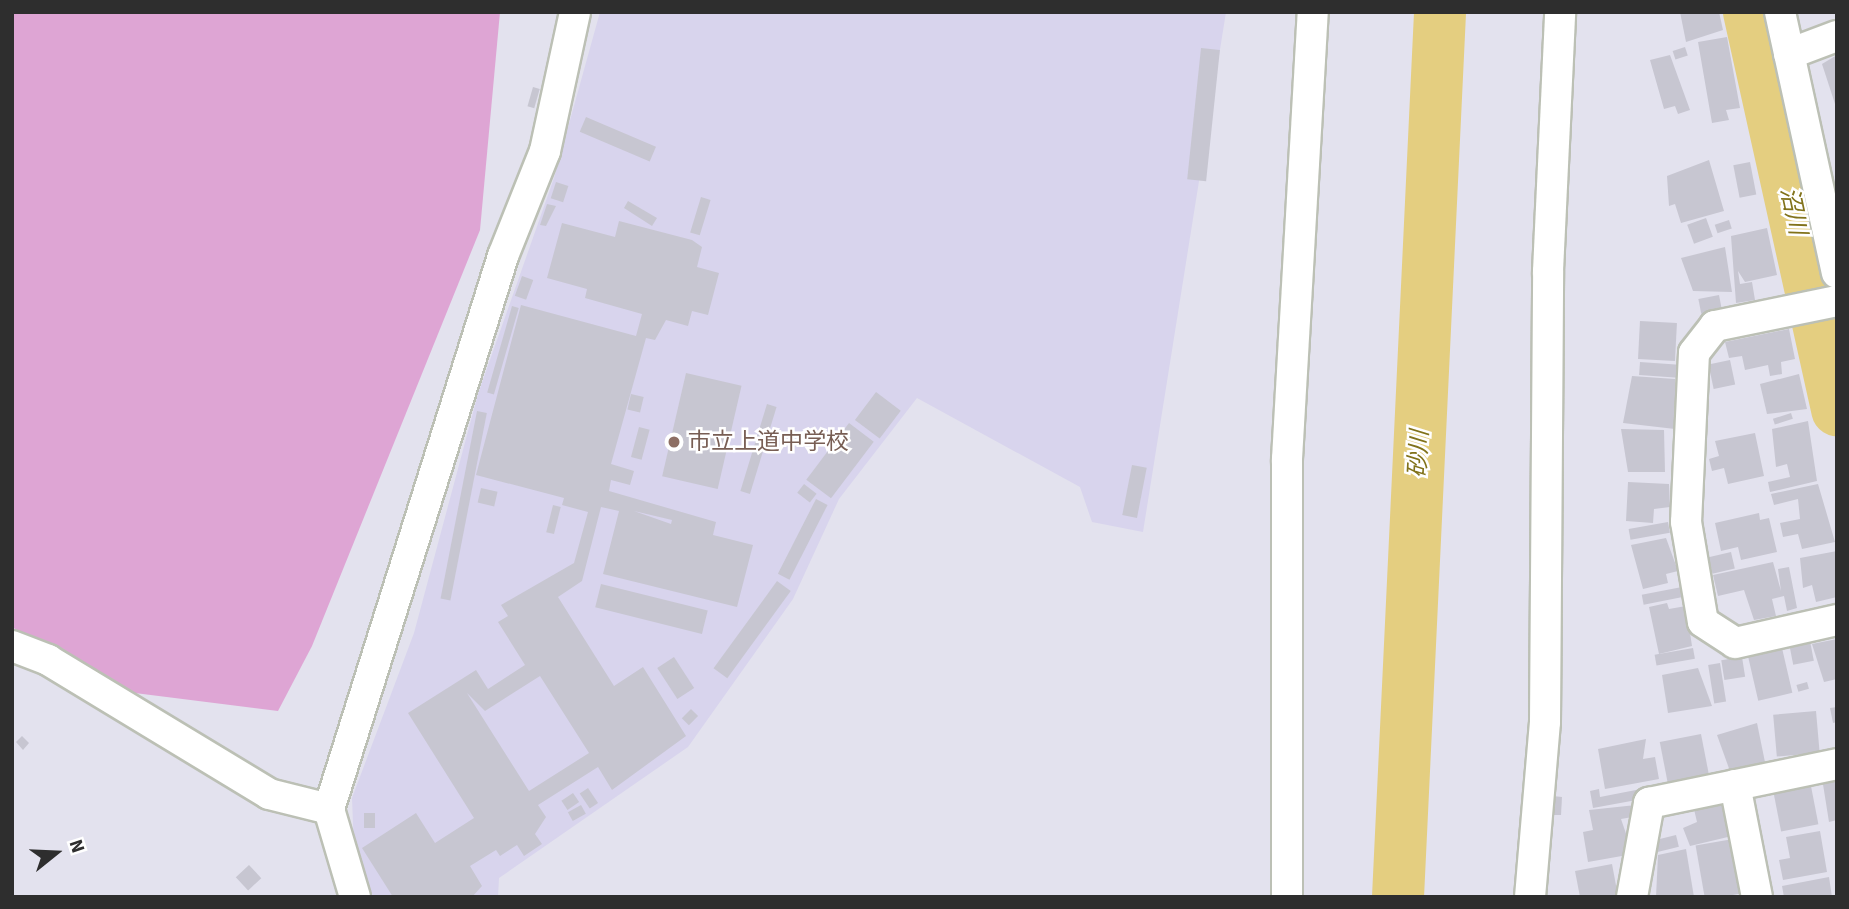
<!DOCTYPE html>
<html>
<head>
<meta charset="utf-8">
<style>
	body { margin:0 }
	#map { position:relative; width:1849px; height:909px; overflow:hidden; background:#e3e2ee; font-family:"Source Sans 3","Noto Sans JP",sans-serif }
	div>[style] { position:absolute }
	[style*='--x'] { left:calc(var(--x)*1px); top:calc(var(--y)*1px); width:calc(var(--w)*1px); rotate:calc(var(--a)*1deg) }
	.education>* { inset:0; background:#d8d4ed }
	.green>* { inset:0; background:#dea5d4 }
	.river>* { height:52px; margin:-26px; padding:0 26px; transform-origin:26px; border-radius:26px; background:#e4ce80 }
	.building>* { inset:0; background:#c7c6d1; transform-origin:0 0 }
	.roads { filter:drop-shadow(2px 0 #bcc0b5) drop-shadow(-2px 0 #bcc0b5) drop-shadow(0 2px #bcc0b5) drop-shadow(0 -2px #bcc0b5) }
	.minor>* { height:30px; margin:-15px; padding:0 15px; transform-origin:15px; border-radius:15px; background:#fff }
	.dots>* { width:19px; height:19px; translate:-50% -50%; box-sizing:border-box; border:4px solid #fff; border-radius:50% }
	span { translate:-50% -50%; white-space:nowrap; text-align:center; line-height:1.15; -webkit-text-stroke:5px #fff; paint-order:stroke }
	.education-label { font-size:23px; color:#785e54 }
	.left { translate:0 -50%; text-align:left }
	.water-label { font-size:24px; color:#81721a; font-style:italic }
	.frame { position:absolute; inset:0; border:14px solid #2e2e2e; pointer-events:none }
	.north { position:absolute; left:21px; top:818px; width:70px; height:70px; -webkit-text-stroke:5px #fff; paint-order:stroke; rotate:72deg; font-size:19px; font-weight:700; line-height:28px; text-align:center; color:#2e2e2e }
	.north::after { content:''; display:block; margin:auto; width:24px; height:32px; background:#2e2e2e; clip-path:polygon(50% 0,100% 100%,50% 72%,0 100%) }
</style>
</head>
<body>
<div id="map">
	<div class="education">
		<i style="clip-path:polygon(600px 12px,1226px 12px,1143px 532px,1092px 522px,1080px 487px,917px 398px,839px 499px,793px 599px,688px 747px,499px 878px,498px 897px,371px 897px,354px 849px,352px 798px,414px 633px,478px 394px,554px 178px)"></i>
	</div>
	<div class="green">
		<i style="clip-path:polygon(12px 12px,500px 12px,480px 230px,312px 646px,278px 711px,119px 691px,12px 627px)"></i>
	</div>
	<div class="river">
		<i style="--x:1749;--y:12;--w:408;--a:77.5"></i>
		<i style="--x:1398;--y:897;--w:886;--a:-87.28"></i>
	</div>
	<div class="building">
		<i style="clip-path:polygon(1680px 12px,1719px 12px,1723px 30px,1686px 42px)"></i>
		<i style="clip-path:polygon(1727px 37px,1740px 108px,1726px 110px,1729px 120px,1712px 123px,1698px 42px)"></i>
		<i style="left:1685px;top:47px;width:9px;height:13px;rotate:72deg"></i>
		<i style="left:1201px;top:48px;width:19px;height:132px;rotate:6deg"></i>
		<i style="clip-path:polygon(1670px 55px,1690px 110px,1678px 114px,1675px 106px,1664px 109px,1650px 60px)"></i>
		<i style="clip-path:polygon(1837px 55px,1837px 107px,1836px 107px,1822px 64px)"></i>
		<i style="left:533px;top:87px;width:7px;height:20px;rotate:16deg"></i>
		<i style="left:586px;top:117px;width:76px;height:16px;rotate:23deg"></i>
		<i style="clip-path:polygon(1709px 160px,1724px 211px,1681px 223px,1675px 204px,1669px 206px,1667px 176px)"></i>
		<i style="left:1750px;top:162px;width:33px;height:17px;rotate:79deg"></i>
		<i style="left:556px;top:182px;width:13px;height:17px;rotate:18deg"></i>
		<i style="left:701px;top:197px;width:10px;height:37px;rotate:17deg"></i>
		<i style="clip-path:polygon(628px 201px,657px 218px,652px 226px,624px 208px)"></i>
		<i style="clip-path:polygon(547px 204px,556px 206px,546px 226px,540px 225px)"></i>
		<i style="left:1706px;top:218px;width:20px;height:20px;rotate:70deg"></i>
		<i style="left:1729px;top:220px;width:9px;height:15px;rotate:72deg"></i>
		<i style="clip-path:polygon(evenodd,619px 221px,692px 240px,702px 247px,697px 267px,719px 273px,708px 315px,692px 311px,688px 326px,666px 320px,655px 340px,646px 338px,611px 464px,634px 471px,630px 485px,611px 480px,609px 491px,716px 522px,713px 535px,753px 545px,737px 607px,603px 574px,619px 511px,601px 507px,582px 581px,558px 597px,614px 686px,643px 667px,686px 736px,612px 790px,598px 767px,538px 805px,546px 817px,535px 834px,542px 844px,524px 856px,517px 845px,500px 856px,496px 850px,470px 866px,482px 886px,472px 897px,393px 897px,362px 848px,416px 813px,435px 843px,474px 818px,408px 713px,476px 670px,488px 689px,525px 665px,498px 622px,508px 616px,501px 605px,574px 563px,588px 512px,562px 505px,564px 498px,476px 475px,521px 305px,636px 336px,642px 314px,585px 298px,587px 289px,547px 278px,562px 223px,615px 237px,619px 221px,634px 511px,672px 520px,671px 524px,634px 511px,619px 221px,540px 676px,589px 753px,529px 791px,467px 693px,485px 711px,540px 676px)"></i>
		<i style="clip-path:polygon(1767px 228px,1777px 275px,1745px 282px,1738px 271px,1740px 284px,1752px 282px,1755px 300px,1736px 303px,1731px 236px)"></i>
		<i style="clip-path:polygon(1725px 247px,1732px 292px,1693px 291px,1681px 258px)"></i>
		<i style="left:522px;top:276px;width:12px;height:21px;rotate:20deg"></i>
		<i style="left:1719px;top:295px;width:15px;height:21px;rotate:79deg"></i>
		<i style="left:512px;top:306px;width:7px;height:90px;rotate:16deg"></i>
		<i style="left:1640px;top:321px;width:37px;height:38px;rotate:3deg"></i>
		<i style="clip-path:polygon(1789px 329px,1795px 359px,1781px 362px,1782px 374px,1770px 376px,1768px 365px,1745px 370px,1742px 356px,1729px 358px,1725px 342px)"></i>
		<i style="left:1730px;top:360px;width:25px;height:22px;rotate:78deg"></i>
		<i style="left:1640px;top:362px;width:39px;height:13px;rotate:4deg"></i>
		<i style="left:686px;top:373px;width:57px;height:106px;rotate:13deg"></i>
		<i style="clip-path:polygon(1799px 374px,1807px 409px,1767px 414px,1760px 384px)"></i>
		<i style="clip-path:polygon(1632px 376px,1675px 379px,1675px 429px,1623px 423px)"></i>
		<i style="left:876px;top:392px;width:31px;height:35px;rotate:37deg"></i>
		<i style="left:631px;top:394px;width:13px;height:16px;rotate:13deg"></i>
		<i style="left:767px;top:404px;width:10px;height:91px;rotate:17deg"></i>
		<i style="left:477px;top:411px;width:10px;height:191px;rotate:11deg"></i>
		<i style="left:1791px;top:413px;width:6px;height:19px;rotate:72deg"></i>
		<i style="clip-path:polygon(1808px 421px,1817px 481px,1770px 492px,1768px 482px,1790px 477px,1787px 464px,1776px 467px,1772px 429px)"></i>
		<i style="left:849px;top:423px;width:31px;height:71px;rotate:37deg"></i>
		<i style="left:639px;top:427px;width:11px;height:31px;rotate:15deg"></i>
		<i style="clip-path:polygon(1621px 429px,1664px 430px,1665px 472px,1628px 472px)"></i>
		<i style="clip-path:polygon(1755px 433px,1764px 476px,1728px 484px,1724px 468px,1712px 471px,1709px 459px,1719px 456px,1715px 441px)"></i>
		<i style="left:1132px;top:465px;width:15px;height:51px;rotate:11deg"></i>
		<i style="clip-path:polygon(1628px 482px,1669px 484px,1670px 507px,1654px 509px,1653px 523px,1626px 521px)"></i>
		<i style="left:804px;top:484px;width:16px;height:11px;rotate:38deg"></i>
		<i style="clip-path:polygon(1818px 484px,1835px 542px,1802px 549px,1798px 534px,1783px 537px,1780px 523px,1800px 519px,1798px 499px,1774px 505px,1771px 494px)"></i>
		<i style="left:481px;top:488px;width:17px;height:15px;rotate:13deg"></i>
		<i style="left:816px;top:499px;width:13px;height:84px;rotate:27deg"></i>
		<i style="left:553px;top:505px;width:8px;height:28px;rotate:14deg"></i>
		<i style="clip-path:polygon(1759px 513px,1760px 520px,1769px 518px,1777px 552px,1741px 560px,1738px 547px,1721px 551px,1715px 523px)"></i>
		<i style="left:1668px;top:522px;width:11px;height:40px;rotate:80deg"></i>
		<i style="clip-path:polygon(1666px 538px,1678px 571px,1666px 574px,1668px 583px,1643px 589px,1631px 545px)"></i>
		<i style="clip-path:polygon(1837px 551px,1837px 597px,1816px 602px,1812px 585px,1803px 588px,1800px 558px)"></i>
		<i style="left:1731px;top:552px;width:17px;height:23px;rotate:77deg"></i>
		<i style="clip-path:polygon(1773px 562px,1781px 591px,1778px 569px,1789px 567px,1797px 608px,1787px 611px,1784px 596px,1772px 599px,1776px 616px,1754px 620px,1744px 590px,1718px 596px,1713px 575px)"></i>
		<i style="left:777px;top:581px;width:17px;height:108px;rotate:36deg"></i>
		<i style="left:601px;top:584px;width:110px;height:24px;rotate:14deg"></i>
		<i style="left:1682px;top:587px;width:10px;height:41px;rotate:79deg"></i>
		<i style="clip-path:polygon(1667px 603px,1669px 609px,1686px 606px,1692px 646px,1659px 654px,1649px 607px)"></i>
		<i style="clip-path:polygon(1837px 639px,1837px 679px,1824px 682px,1812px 644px)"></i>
		<i style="left:1810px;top:641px;width:20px;height:21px;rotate:79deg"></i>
		<i style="left:1693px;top:648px;width:11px;height:39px;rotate:80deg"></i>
		<i style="left:1782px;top:648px;width:46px;height:35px;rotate:77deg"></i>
		<i style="left:674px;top:657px;width:37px;height:20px;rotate:57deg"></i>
		<i style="left:1742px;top:657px;width:20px;height:21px;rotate:81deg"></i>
		<i style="left:1720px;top:663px;width:39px;height:12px;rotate:81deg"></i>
		<i style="clip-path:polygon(1698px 668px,1712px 706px,1668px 713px,1662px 675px)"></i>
		<i style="left:1807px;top:682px;width:7px;height:11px;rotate:74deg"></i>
		<i style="clip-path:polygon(1837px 707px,1837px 722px,1833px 723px,1830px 708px)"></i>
		<i style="left:691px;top:709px;width:10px;height:13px;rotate:45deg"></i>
		<i style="left:1816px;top:711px;width:42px;height:43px;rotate:85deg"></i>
		<i style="clip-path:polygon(1757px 723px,1766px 767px,1731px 774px,1717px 735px)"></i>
		<i style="left:1701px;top:734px;width:42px;height:42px;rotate:79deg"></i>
		<i style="clip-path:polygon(22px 736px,29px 743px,23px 750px,16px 742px)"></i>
		<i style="clip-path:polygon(1646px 739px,1643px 759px,1655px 757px,1659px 779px,1605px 789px,1598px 749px)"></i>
		<i style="clip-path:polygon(1837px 776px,1837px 820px,1829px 822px,1822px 778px)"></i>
		<i style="left:1810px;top:781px;width:44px;height:38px;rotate:79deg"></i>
		<i style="left:588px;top:788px;width:18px;height:10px;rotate:56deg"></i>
		<i style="clip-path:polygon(1599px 789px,1600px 797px,1641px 789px,1642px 799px,1593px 808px,1590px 791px)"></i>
		<i style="left:573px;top:793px;width:11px;height:14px;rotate:56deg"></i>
		<i style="clip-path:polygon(1553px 796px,1562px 797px,1561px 815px,1551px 815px)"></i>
		<i style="clip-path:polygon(1724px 798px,1732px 836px,1690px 846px,1683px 828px,1697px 822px,1693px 805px)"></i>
		<i style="left:581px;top:805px;width:10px;height:15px;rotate:61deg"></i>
		<i style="clip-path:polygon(1636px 805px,1638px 816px,1621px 819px,1633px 854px,1588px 862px,1583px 832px,1593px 830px,1589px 810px)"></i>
		<i style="left:364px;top:813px;width:11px;height:15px"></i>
		<i style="clip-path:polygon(1820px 831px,1827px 872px,1783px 880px,1779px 860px,1790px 858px,1786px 837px)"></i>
		<i style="left:1676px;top:835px;width:12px;height:22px;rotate:76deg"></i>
		<i style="left:1733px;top:839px;width:55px;height:38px;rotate:80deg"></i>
		<i style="clip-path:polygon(1686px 849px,1694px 897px,1656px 897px,1658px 855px)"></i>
		<i style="clip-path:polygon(1612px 864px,1618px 896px,1580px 897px,1575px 871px)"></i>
		<i style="left:249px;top:865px;width:18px;height:18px;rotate:47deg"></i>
		<i style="clip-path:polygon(1829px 877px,1832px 897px,1784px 897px,1782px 886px)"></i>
	</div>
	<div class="roads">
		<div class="minor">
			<i style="--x:1780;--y:12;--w:267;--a:77.7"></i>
			<i style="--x:1789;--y:54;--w:51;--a:-20.6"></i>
			<i style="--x:1837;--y:301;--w:125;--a:168.4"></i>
			<i style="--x:1715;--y:326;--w:34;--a:128"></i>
			<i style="--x:1694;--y:353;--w:169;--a:92.7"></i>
			<i style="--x:1686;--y:522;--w:101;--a:80.4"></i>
			<i style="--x:1703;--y:622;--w:38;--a:33"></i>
			<i style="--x:1735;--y:643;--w:105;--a:-12.7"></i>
			<i style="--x:12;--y:646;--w:39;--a:21"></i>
			<i style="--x:48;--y:660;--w:258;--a:31.2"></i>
			<i style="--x:269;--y:794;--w:62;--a:14"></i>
			<i style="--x:1735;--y:785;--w:114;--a:78.9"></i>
			<i style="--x:355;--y:897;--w:92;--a:-106.5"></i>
			<i style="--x:329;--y:809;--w:580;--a:-72.53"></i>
			<i style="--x:503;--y:256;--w:113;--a:-68.2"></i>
			<i style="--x:545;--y:151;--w:142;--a:-77.8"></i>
			<i style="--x:1287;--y:897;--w:438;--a:-90"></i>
			<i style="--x:1287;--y:459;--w:448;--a:-86.7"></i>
			<i style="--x:1530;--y:897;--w:176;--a:-85.1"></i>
			<i style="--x:1545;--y:722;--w:451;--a:-89.6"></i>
			<i style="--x:1548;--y:271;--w:259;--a:-87.3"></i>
			<i style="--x:1632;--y:897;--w:96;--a:-79.7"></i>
			<i style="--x:1649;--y:803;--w:192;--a:-11.7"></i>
		</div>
	</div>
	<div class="dots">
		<i style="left:674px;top:442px;background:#8d6e63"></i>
	</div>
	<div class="education-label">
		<span class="left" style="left:688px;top:442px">市立上道中学校</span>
	</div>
	<div class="water-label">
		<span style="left:1793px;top:211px;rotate:78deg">沼川</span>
		<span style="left:1419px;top:454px;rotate:-87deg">砂川</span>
	</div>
	<div class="frame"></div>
	<div class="north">N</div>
</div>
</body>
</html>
